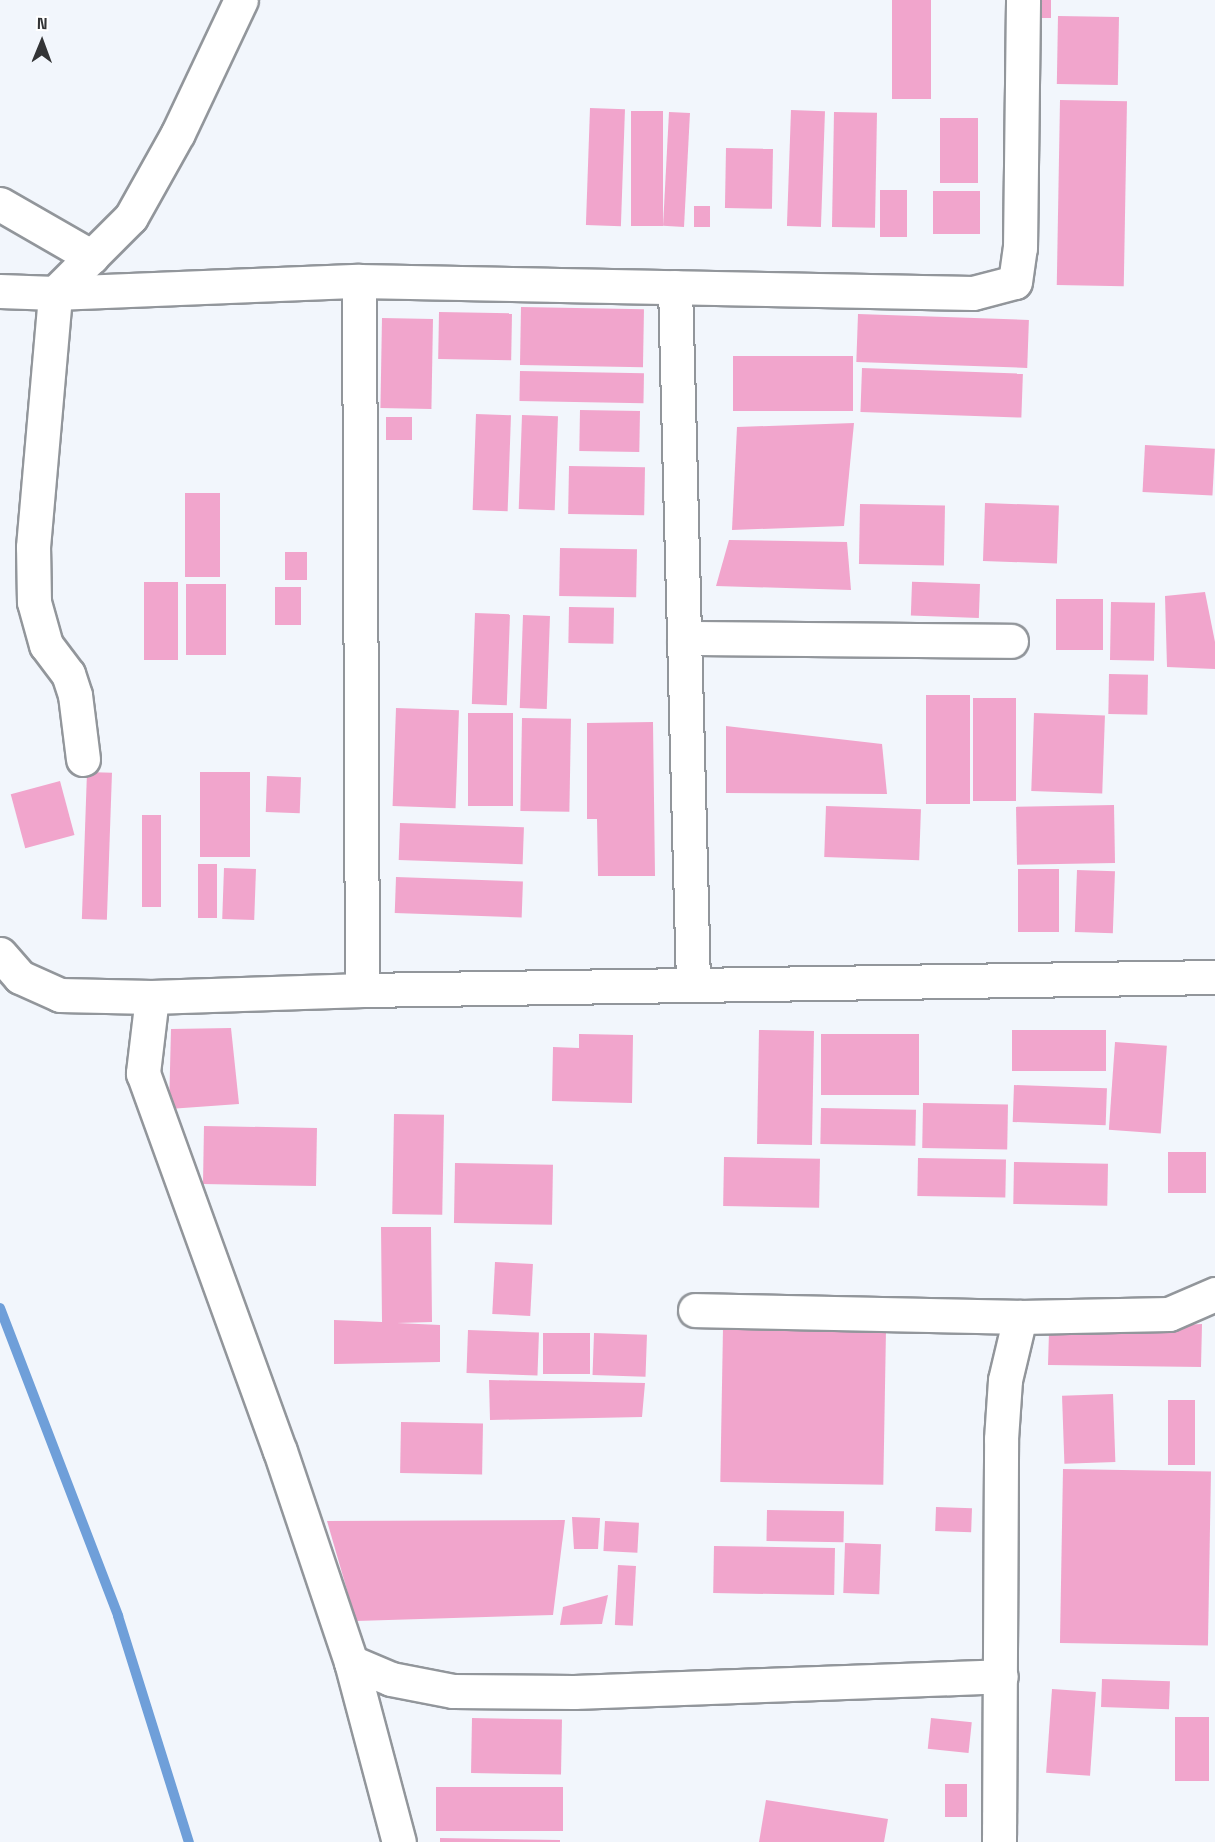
<!DOCTYPE html>
<html>
<head>
<meta charset="utf-8">
<style>
	body { margin:0 }
	#map { position:relative; width:1215px; height:1842px; overflow:hidden; background:#f2f6fc; font-family:"Space Grotesk",sans-serif }
	div>[style] { position:absolute }
	[style*='--x'] { left:calc(var(--x)*1px); top:calc(var(--y)*1px); width:calc(var(--w)*1px); rotate:calc(var(--a)*1deg) }
	.stream>* { height:10px; margin:-5px; padding:0 5px; transform-origin:5px; border-radius:5px; background:#6f9fd9 }
	.building>* { inset:0; background:#f1a5cc; transform-origin:0 0 }
	.roads { filter:drop-shadow(2px 0 #92969b) drop-shadow(-2px 0 #92969b) drop-shadow(0 2px #92969b) drop-shadow(0 -2px #92969b) }
	.street>* { height:33px; margin:-16.5px; padding:0 16.5px; transform-origin:16.5px; border-radius:16.5px; background:#fff }
	span { translate:-50% -50%; white-space:nowrap; text-align:center; line-height:1.15; -webkit-text-stroke:4.5px #fff; paint-order:stroke }
	.north { position:absolute; left:12px; top:12px; width:60px; height:60px; -webkit-text-stroke:4px #fff; paint-order:stroke; rotate:1deg; font-size:16px; font-weight:700; line-height:24px; text-align:center; color:#333436 }
	.north::after { content:''; display:block; margin:auto; width:21px; height:27px; background:#333436; clip-path:polygon(50% 0,100% 100%,50% 72%,0 100%) }
</style>
</head>
<body>
<div id="map">
	<div class="stream">
		<i style="--x:0;--y:1308;--w:330;--a:69"></i>
		<i style="--x:118;--y:1616;--w:237;--a:72.6"></i>
	</div>
	<div class="building">
		<i style="left:892px;top:0;width:39px;height:99px"></i>
		<i style="left:1029px;top:0;width:22px;height:18px"></i>
		<i style="left:1058px;top:16px;width:61px;height:68px;rotate:1deg"></i>
		<i style="left:1060px;top:100px;width:67px;height:185px;rotate:1deg"></i>
		<i style="left:590px;top:108px;width:35px;height:117px;rotate:2deg"></i>
		<i style="left:791px;top:110px;width:34px;height:116px;rotate:2deg"></i>
		<i style="left:631px;top:111px;width:32px;height:115px"></i>
		<i style="left:669px;top:112px;width:21px;height:114px;rotate:3deg"></i>
		<i style="left:834px;top:112px;width:43px;height:115px;rotate:1deg"></i>
		<i style="left:940px;top:118px;width:38px;height:65px"></i>
		<i style="left:726px;top:148px;width:47px;height:60px;rotate:1deg"></i>
		<i style="left:880px;top:190px;width:27px;height:47px"></i>
		<i style="left:933px;top:191px;width:47px;height:43px"></i>
		<i style="left:694px;top:206px;width:16px;height:21px"></i>
		<i style="left:521px;top:307px;width:123px;height:58px;rotate:1deg"></i>
		<i style="left:439px;top:312px;width:73px;height:47px;rotate:1deg"></i>
		<i style="left:858px;top:314px;width:171px;height:48px;rotate:2deg"></i>
		<i style="left:382px;top:318px;width:51px;height:90px;rotate:1deg"></i>
		<i style="left:733px;top:356px;width:120px;height:55px"></i>
		<i style="left:862px;top:368px;width:161px;height:44px;rotate:2deg"></i>
		<i style="left:520px;top:371px;width:124px;height:30px;rotate:1deg"></i>
		<i style="left:580px;top:410px;width:60px;height:41px;rotate:1deg"></i>
		<i style="left:476px;top:414px;width:35px;height:96px;rotate:2deg"></i>
		<i style="left:522px;top:415px;width:36px;height:94px;rotate:2deg"></i>
		<i style="left:386px;top:417px;width:26px;height:23px"></i>
		<i style="clip-path:polygon(854px 423px,844px 526px,732px 530px,737px 427px)"></i>
		<i style="left:1145px;top:445px;width:70px;height:47px;rotate:3deg"></i>
		<i style="left:569px;top:466px;width:76px;height:48px;rotate:1deg"></i>
		<i style="left:185px;top:493px;width:35px;height:84px"></i>
		<i style="left:985px;top:503px;width:74px;height:58px;rotate:2deg"></i>
		<i style="left:860px;top:504px;width:85px;height:60px;rotate:1deg"></i>
		<i style="clip-path:polygon(729px 540px,847px 542px,851px 590px,716px 586px)"></i>
		<i style="left:560px;top:548px;width:77px;height:48px;rotate:1deg"></i>
		<i style="left:285px;top:552px;width:22px;height:28px"></i>
		<i style="left:144px;top:582px;width:34px;height:78px"></i>
		<i style="left:186px;top:584px;width:40px;height:71px"></i>
		<i style="left:980px;top:584px;width:34px;height:68px;rotate:92deg"></i>
		<i style="left:275px;top:587px;width:26px;height:38px"></i>
		<i style="clip-path:polygon(1205px 592px,1215px 642px,1215px 669px,1167px 667px,1165px 596px)"></i>
		<i style="left:1056px;top:599px;width:47px;height:51px"></i>
		<i style="left:1111px;top:602px;width:44px;height:58px;rotate:1deg"></i>
		<i style="left:569px;top:607px;width:45px;height:36px;rotate:1deg"></i>
		<i style="left:475px;top:613px;width:35px;height:91px;rotate:2deg"></i>
		<i style="left:523px;top:615px;width:27px;height:93px;rotate:2deg"></i>
		<i style="left:1109px;top:674px;width:39px;height:40px;rotate:1deg"></i>
		<i style="left:926px;top:695px;width:44px;height:109px"></i>
		<i style="left:973px;top:698px;width:43px;height:103px"></i>
		<i style="left:396px;top:708px;width:63px;height:98px;rotate:2deg"></i>
		<i style="left:468px;top:713px;width:45px;height:93px"></i>
		<i style="left:1034px;top:713px;width:71px;height:78px;rotate:2deg"></i>
		<i style="left:522px;top:718px;width:49px;height:93px;rotate:1deg"></i>
		<i style="clip-path:polygon(653px 722px,655px 876px,598px 876px,597px 819px,587px 819px,587px 723px)"></i>
		<i style="clip-path:polygon(726px 726px,882px 744px,887px 794px,726px 793px)"></i>
		<i style="left:87px;top:772px;width:25px;height:147px;rotate:2deg"></i>
		<i style="left:200px;top:772px;width:50px;height:85px"></i>
		<i style="left:267px;top:776px;width:34px;height:36px;rotate:2deg"></i>
		<i style="left:60px;top:781px;width:56px;height:51px;rotate:75deg"></i>
		<i style="left:1114px;top:805px;width:58px;height:98px;rotate:89deg"></i>
		<i style="left:826px;top:806px;width:95px;height:51px;rotate:2deg"></i>
		<i style="left:142px;top:815px;width:19px;height:92px"></i>
		<i style="left:400px;top:823px;width:124px;height:37px;rotate:2deg"></i>
		<i style="left:198px;top:864px;width:19px;height:54px"></i>
		<i style="left:224px;top:868px;width:32px;height:51px;rotate:2deg"></i>
		<i style="left:1018px;top:869px;width:41px;height:63px"></i>
		<i style="left:1077px;top:870px;width:38px;height:62px;rotate:2deg"></i>
		<i style="left:396px;top:877px;width:127px;height:36px;rotate:2deg"></i>
		<i style="clip-path:polygon(231px 1028px,239px 1104px,169px 1109px,171px 1029px)"></i>
		<i style="left:759px;top:1030px;width:55px;height:114px;rotate:1deg"></i>
		<i style="left:1012px;top:1030px;width:94px;height:41px"></i>
		<i style="clip-path:polygon(579px 1034px,633px 1035px,632px 1103px,552px 1101px,553px 1047px,579px 1048px)"></i>
		<i style="left:821px;top:1034px;width:98px;height:61px"></i>
		<i style="left:1115px;top:1042px;width:52px;height:88px;rotate:4deg"></i>
		<i style="left:1014px;top:1085px;width:93px;height:37px;rotate:2deg"></i>
		<i style="left:923px;top:1103px;width:85px;height:45px;rotate:1deg"></i>
		<i style="left:821px;top:1108px;width:95px;height:36px;rotate:1deg"></i>
		<i style="left:394px;top:1114px;width:50px;height:100px;rotate:1deg"></i>
		<i style="left:204px;top:1126px;width:113px;height:58px;rotate:1deg"></i>
		<i style="left:1168px;top:1152px;width:38px;height:41px"></i>
		<i style="left:724px;top:1157px;width:96px;height:49px;rotate:1deg"></i>
		<i style="left:918px;top:1158px;width:88px;height:38px;rotate:1deg"></i>
		<i style="left:1014px;top:1162px;width:94px;height:42px;rotate:1deg"></i>
		<i style="left:455px;top:1163px;width:98px;height:60px;rotate:1deg"></i>
		<i style="clip-path:polygon(381px 1227px,431px 1227px,432px 1322px,397px 1323px,440px 1325px,440px 1362px,334px 1364px,334px 1320px,382px 1322px)"></i>
		<i style="left:495px;top:1262px;width:38px;height:52px;rotate:3deg"></i>
		<i style="clip-path:polygon(1202px 1324px,1201px 1367px,1048px 1365px,1049px 1332px)"></i>
		<i style="left:723px;top:1328px;width:163px;height:154px;rotate:1deg"></i>
		<i style="left:468px;top:1330px;width:71px;height:43px;rotate:2deg"></i>
		<i style="left:590px;top:1333px;width:41px;height:47px;rotate:90deg"></i>
		<i style="left:594px;top:1333px;width:53px;height:42px;rotate:2deg"></i>
		<i style="clip-path:polygon(489px 1380px,645px 1383px,642px 1417px,490px 1420px)"></i>
		<i style="left:1113px;top:1394px;width:68px;height:51px;rotate:88deg"></i>
		<i style="left:1168px;top:1400px;width:27px;height:65px"></i>
		<i style="left:401px;top:1422px;width:82px;height:51px;rotate:1deg"></i>
		<i style="left:1063px;top:1469px;width:148px;height:174px;rotate:1deg"></i>
		<i style="left:936px;top:1507px;width:36px;height:24px;rotate:2deg"></i>
		<i style="left:767px;top:1510px;width:77px;height:31px;rotate:1deg"></i>
		<i style="clip-path:polygon(572px 1517px,600px 1518px,598px 1549px,574px 1549px)"></i>
		<i style="clip-path:polygon(565px 1520px,553px 1615px,356px 1621px,327px 1521px)"></i>
		<i style="left:605px;top:1521px;width:34px;height:30px;rotate:3deg"></i>
		<i style="left:845px;top:1543px;width:36px;height:50px;rotate:2deg"></i>
		<i style="left:714px;top:1546px;width:121px;height:47px;rotate:1deg"></i>
		<i style="left:618px;top:1565px;width:18px;height:60px;rotate:3deg"></i>
		<i style="clip-path:polygon(608px 1595px,602px 1624px,560px 1625px,563px 1607px)"></i>
		<i style="left:1102px;top:1679px;width:68px;height:28px;rotate:2deg"></i>
		<i style="left:1052px;top:1689px;width:44px;height:84px;rotate:4deg"></i>
		<i style="left:1175px;top:1717px;width:34px;height:64px"></i>
		<i style="left:472px;top:1718px;width:90px;height:55px;rotate:1deg"></i>
		<i style="left:931px;top:1718px;width:41px;height:31px;rotate:6deg"></i>
		<i style="left:945px;top:1784px;width:22px;height:33px"></i>
		<i style="left:436px;top:1787px;width:127px;height:44px"></i>
		<i style="clip-path:polygon(766px 1800px,888px 1819px,884px 1842px,759px 1842px)"></i>
		<i style="clip-path:polygon(440px 1838px,560px 1840px,560px 1842px,440px 1842px)"></i>
	</div>
	<div class="roads">
		<div class="street">
			<i style="--x:0;--y:204;--w:106;--a:29.9"></i>
			<i style="--x:359;--y:281;--w:709;--a:89.76"></i>
			<i style="--x:362;--y:990;--w:210;--a:178.1"></i>
			<i style="--x:152;--y:997;--w:77;--a:96.8"></i>
			<i style="--x:143;--y:1073;--w:402;--a:70.1"></i>
			<i style="--x:280;--y:1451;--w:223;--a:71.4"></i>
			<i style="--x:351;--y:1662;--w:186;--a:75.1"></i>
			<i style="--x:675;--y:287;--w:696;--a:88.52"></i>
			<i style="--x:0;--y:291;--w:55;--a:2.1"></i>
			<i style="--x:55;--y:293;--w:304;--a:-2.3"></i>
			<i style="--x:359;--y:281;--w:614;--a:1.12"></i>
			<i style="--x:973;--y:293;--w:43;--a:-14.7"></i>
			<i style="--x:1015;--y:282;--w:34;--a:-82"></i>
			<i style="--x:1020;--y:248;--w:248;--a:-89.3"></i>
			<i style="--x:684;--y:638;--w:327;--a:0.5"></i>
			<i style="--x:83;--y:759;--w:64;--a:-97.1"></i>
			<i style="--x:75;--y:695;--w:22;--a:-108"></i>
			<i style="--x:68;--y:674;--w:36;--a:-127"></i>
			<i style="--x:46;--y:645;--w:45;--a:-105.6"></i>
			<i style="--x:34;--y:602;--w:55;--a:-91"></i>
			<i style="--x:33;--y:547;--w:255;--a:-85"></i>
			<i style="--x:55;--y:293;--w:107;--a:-45"></i>
			<i style="--x:131;--y:217;--w:96;--a:-60.8"></i>
			<i style="--x:178;--y:133;--w:147;--a:-64.7"></i>
			<i style="--x:0;--y:954;--w:30;--a:49"></i>
			<i style="--x:20;--y:977;--w:44;--a:24.2"></i>
			<i style="--x:60;--y:995;--w:92;--a:1.2"></i>
			<i style="--x:362;--y:990;--w:853;--a:-0.87"></i>
			<i style="--x:695;--y:1310;--w:325;--a:1.2"></i>
			<i style="--x:351;--y:1662;--w:43;--a:23"></i>
			<i style="--x:391;--y:1679;--w:63;--a:11"></i>
			<i style="--x:453;--y:1691;--w:121;--a:0.5"></i>
			<i style="--x:574;--y:1692;--w:427;--a:-2.1"></i>
			<i style="--x:999;--y:1842;--w:403;--a:-89.7"></i>
			<i style="--x:1001;--y:1439;--w:59;--a:-86.1"></i>
			<i style="--x:1005;--y:1380;--w:65;--a:-76.6"></i>
			<i style="--x:1020;--y:1317;--w:149;--a:-1.2"></i>
			<i style="--x:1169;--y:1314;--w:50;--a:-23.5"></i>
		</div>
	</div>
	<div class="north">N</div>
</div>
</body>
</html>
